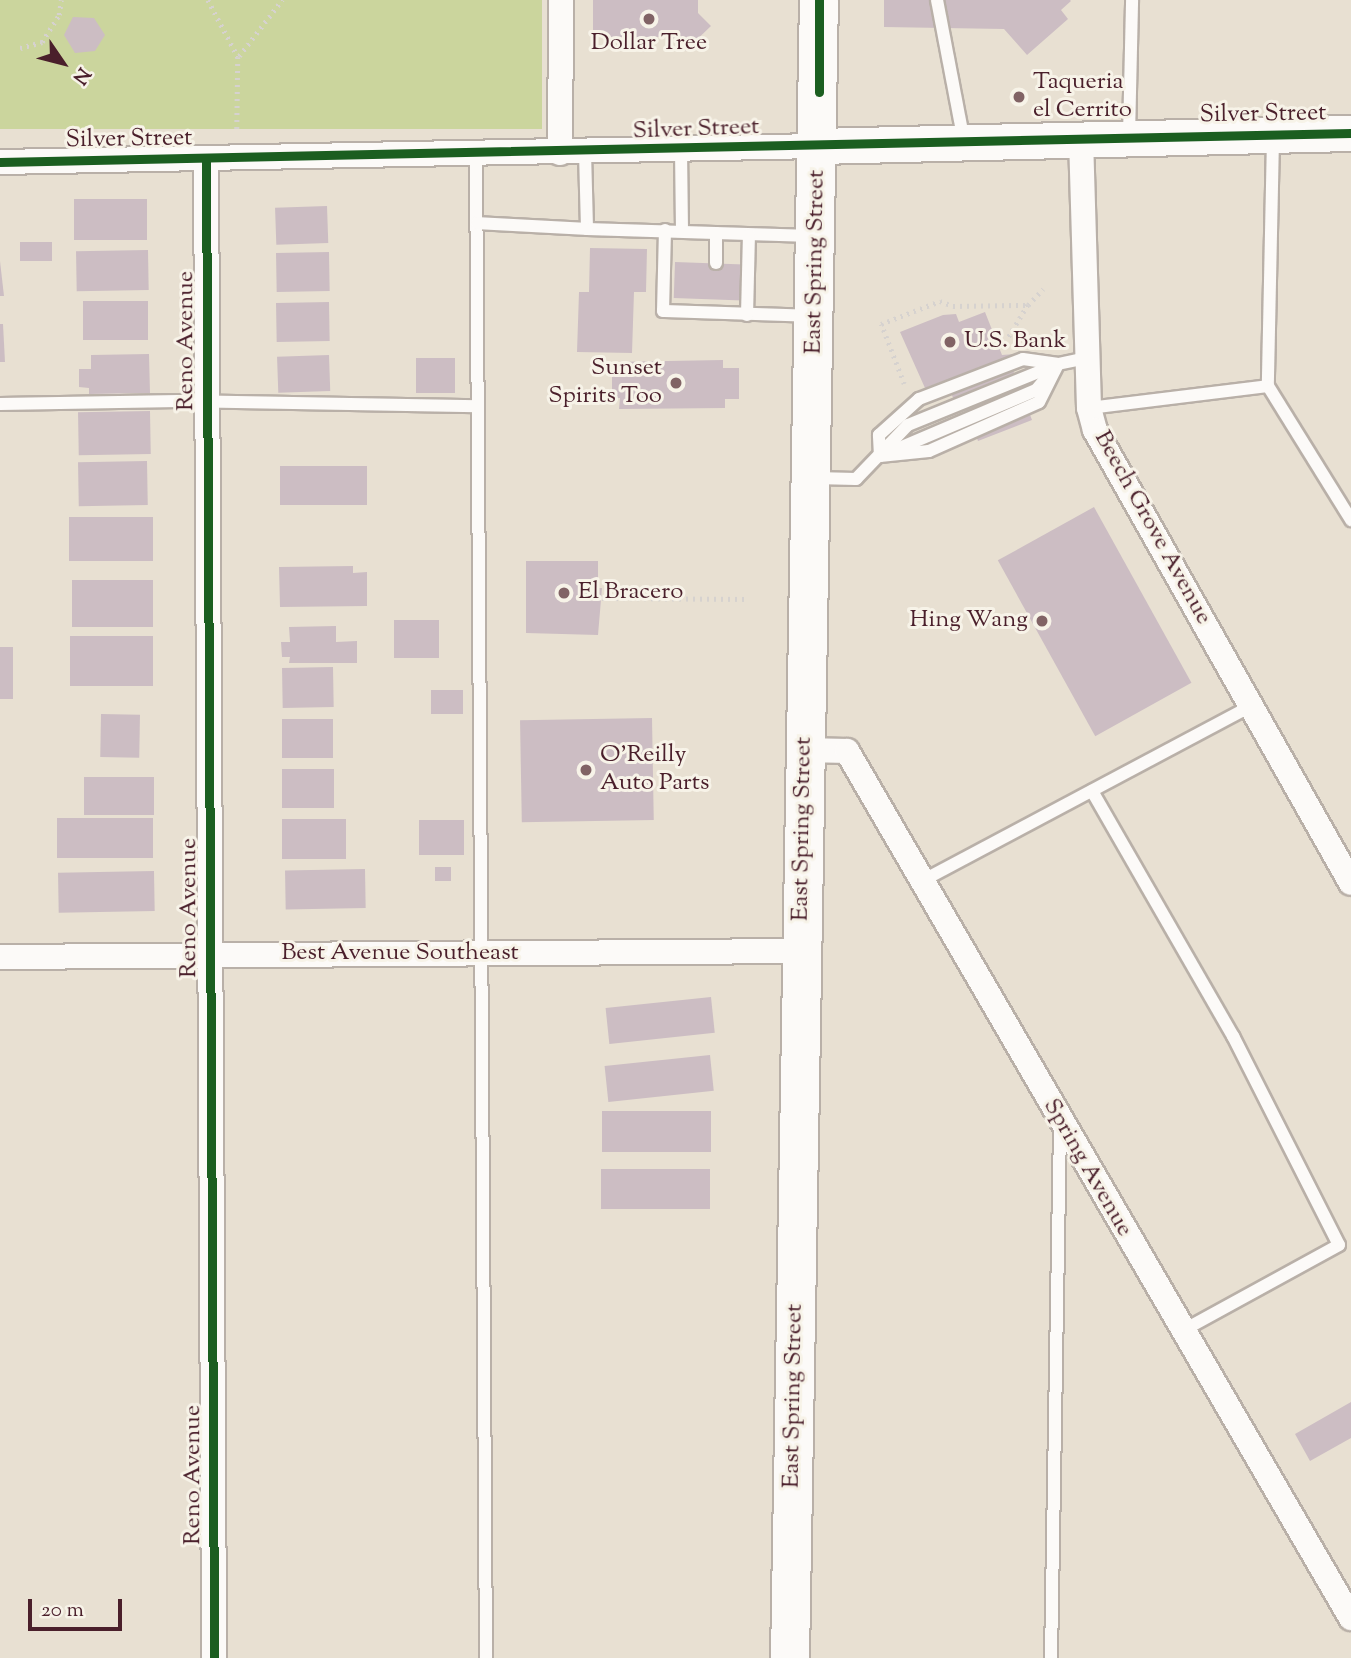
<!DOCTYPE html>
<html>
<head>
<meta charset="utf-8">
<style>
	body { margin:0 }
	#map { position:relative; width:1351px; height:1658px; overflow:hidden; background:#e8e0d2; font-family:"Sorts Mill Goudy",serif }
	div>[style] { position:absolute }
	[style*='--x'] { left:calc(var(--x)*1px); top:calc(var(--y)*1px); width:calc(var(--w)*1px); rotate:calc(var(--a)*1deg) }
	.green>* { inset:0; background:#cbd59d; transform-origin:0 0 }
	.building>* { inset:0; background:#ccbdc3; transform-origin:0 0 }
	.path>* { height:4.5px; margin-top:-2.25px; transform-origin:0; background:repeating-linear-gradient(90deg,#d6d2cf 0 2px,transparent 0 7px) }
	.roads { filter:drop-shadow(2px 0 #b9b0a8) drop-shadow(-2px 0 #b9b0a8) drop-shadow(0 2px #b9b0a8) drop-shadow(0 -2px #b9b0a8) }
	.service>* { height:12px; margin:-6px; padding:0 6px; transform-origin:6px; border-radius:6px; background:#fcfaf8 }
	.minor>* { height:24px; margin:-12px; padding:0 12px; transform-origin:12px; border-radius:12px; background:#fcfaf8 }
	.secondary>* { height:35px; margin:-17.5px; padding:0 17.5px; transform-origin:17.5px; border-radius:17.5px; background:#fcfaf8 }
	.primary>* { height:38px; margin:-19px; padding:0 19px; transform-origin:19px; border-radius:19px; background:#fcfaf8 }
	.cycleway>* { height:9px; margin:-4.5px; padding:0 4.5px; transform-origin:4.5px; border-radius:4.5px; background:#1b5e20 }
	.dots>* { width:19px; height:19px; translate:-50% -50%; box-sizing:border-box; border:4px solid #f7f3e8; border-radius:50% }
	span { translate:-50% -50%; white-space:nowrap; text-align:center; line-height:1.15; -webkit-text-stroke:6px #f7f3e8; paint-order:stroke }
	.poi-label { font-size:24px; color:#4a1f2b }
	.left { translate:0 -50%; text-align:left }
	.right { translate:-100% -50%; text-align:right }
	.street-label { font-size:24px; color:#4a1f2b }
	.north { position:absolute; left:28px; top:28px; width:70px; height:70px; -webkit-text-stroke:5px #f7f3e8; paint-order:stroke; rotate:125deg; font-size:19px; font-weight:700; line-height:28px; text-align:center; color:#4a1f2b }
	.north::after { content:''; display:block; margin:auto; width:24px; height:32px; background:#4a1f2b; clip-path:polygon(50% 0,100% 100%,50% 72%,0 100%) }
	.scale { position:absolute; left:28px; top:1599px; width:94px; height:32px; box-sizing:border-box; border:4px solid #4a1f2b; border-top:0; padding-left:9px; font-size:21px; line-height:24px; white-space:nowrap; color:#4a1f2b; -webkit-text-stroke:5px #f7f3e8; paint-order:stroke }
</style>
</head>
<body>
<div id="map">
	<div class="green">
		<i style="left:0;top:0;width:542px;height:129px"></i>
	</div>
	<div class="building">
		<i style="clip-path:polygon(593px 0,698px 0,698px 13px,711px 26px,685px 51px,672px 37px,593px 37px)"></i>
		<i style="clip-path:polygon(884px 0,1070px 0,1071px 1px,1061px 10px,1068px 19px,1027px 55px,1004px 29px,884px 27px)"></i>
		<i style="clip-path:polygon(73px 17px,94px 18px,105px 35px,95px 51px,75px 53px,64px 35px)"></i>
		<i style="left:147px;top:199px;width:41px;height:73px;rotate:90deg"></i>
		<i style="left:327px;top:206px;width:37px;height:52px;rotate:88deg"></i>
		<i style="left:20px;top:242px;width:32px;height:19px"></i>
		<i style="clip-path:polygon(590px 248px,647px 249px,646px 292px,634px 292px,632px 353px,577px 352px,579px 292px,589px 292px)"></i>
		<i style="left:148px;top:250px;width:40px;height:72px;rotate:89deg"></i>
		<i style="left:329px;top:252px;width:39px;height:53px;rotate:89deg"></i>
		<i style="clip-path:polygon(0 261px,4px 296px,0 296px)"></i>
		<i style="left:675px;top:262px;width:69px;height:36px;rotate:2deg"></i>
		<i style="left:148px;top:301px;width:39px;height:65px;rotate:90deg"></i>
		<i style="left:329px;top:302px;width:39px;height:53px;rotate:89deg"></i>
		<i style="clip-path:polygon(985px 312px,1002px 355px,1015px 354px,1008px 357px,1032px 420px,978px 441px,966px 410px,959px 413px,946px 380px,925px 388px,900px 332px,943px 315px,956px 314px,959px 322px)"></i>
		<i style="clip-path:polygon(0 324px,3px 324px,5px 362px,0 362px)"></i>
		<i style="clip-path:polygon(149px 354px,150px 393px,89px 394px,89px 388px,79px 387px,79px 369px,91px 369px,91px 355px)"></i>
		<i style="left:329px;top:355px;width:36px;height:52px;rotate:88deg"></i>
		<i style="left:416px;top:358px;width:39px;height:35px"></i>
		<i style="clip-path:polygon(723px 360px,723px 368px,739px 368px,739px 399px,725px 399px,725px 408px,619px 409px,620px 398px,612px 398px,612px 362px)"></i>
		<i style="left:150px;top:411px;width:43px;height:72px;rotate:89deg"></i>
		<i style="left:147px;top:461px;width:44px;height:69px;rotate:89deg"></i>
		<i style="left:280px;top:466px;width:87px;height:39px"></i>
		<i style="left:1094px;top:507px;width:201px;height:110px;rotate:61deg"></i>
		<i style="left:153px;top:517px;width:44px;height:84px;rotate:90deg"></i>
		<i style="clip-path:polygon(526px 561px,598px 561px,598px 588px,602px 588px,598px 635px,526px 633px)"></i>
		<i style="clip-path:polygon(353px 566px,353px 573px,367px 572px,367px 606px,280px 607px,279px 567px)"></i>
		<i style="left:153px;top:580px;width:47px;height:81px;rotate:90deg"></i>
		<i style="left:394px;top:620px;width:45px;height:38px"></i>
		<i style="clip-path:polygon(336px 626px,336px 642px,357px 641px,357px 663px,289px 663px,290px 657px,282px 657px,281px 642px,290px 642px,289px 627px)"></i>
		<i style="left:153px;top:636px;width:50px;height:83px;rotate:90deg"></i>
		<i style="left:0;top:647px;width:13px;height:52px"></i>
		<i style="left:333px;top:667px;width:40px;height:51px;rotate:89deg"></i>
		<i style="left:431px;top:690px;width:32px;height:24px"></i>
		<i style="left:101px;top:714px;width:39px;height:43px;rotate:1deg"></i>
		<i style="left:652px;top:718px;width:102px;height:132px;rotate:89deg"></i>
		<i style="left:282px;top:719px;width:51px;height:39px"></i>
		<i style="left:282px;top:769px;width:52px;height:39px"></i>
		<i style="left:84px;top:777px;width:70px;height:38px"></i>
		<i style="left:153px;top:818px;width:40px;height:96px;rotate:90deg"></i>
		<i style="left:346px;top:819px;width:40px;height:64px;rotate:90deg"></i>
		<i style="left:419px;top:820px;width:45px;height:35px"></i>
		<i style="left:435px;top:867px;width:16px;height:14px"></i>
		<i style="left:365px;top:869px;width:39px;height:80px;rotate:89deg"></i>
		<i style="left:154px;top:871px;width:40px;height:96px;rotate:89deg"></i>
		<i style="left:711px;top:997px;width:36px;height:106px;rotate:84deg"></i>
		<i style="left:710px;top:1055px;width:36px;height:106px;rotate:84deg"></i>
		<i style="left:602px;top:1111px;width:109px;height:41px"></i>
		<i style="left:601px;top:1169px;width:109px;height:40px"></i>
		<i style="clip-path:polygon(1351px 1402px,1351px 1438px,1310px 1461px,1295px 1434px)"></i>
	</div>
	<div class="path">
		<i style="--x:208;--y:0;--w:64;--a:62.2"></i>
		<i style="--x:238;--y:57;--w:73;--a:90.8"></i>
		<i style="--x:20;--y:48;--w:23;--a:-15"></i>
		<i style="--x:42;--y:42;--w:32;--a:-58"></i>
		<i style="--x:59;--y:15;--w:15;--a:-82"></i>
		<i style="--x:239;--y:56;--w:71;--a:-52.5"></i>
		<i style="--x:1028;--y:305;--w:22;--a:-47"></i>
		<i style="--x:904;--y:384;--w:64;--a:-111"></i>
		<i style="--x:881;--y:324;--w:63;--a:-21.3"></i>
		<i style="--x:940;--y:301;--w:14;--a:21"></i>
		<i style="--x:953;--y:306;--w:75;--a:-0.8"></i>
		<i style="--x:1028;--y:305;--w:41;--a:121"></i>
		<i style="--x:602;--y:598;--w:147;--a:0.4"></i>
	</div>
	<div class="roads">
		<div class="service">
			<i style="--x:937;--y:0;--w:144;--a:79.2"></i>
			<i style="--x:1129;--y:136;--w:136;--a:-88.7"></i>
			<i style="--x:1273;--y:138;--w:248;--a:91.2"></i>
			<i style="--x:1268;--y:386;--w:158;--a:58.2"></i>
			<i style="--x:681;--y:149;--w:82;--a:89.3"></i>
			<i style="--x:585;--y:152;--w:77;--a:88.5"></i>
			<i style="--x:587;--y:229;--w:225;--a:1.8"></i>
			<i style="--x:476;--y:154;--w:1504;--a:89.62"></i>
			<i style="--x:477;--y:223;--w:110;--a:3.1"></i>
			<i style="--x:665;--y:230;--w:81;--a:91.4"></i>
			<i style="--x:663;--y:311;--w:147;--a:1.9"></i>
			<i style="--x:716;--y:233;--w:30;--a:90"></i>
			<i style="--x:747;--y:315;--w:80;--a:-88.6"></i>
			<i style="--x:0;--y:404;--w:179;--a:-1"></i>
			<i style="--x:179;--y:401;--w:299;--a:1"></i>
			<i style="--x:1089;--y:408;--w:180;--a:-7"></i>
			<i style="--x:883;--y:455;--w:166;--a:-23"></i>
			<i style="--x:1036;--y:390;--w:16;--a:-50"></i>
			<i style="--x:880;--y:456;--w:21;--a:-93"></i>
			<i style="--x:879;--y:435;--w:54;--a:-42"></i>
			<i style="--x:919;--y:399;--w:111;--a:-21"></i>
			<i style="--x:1023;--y:359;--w:34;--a:8"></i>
			<i style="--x:880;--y:456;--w:49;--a:-5.8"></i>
			<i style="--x:929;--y:451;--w:120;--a:-24"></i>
			<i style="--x:1039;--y:402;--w:42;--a:-63.4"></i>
			<i style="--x:815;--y:478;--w:41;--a:1.4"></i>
			<i style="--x:856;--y:479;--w:75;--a:-46.1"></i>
			<i style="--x:908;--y:425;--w:162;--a:-22.1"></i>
			<i style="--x:1058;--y:364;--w:30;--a:-12"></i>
			<i style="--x:1092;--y:791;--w:283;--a:60.1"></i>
			<i style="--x:1233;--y:1036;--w:234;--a:63.1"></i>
			<i style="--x:1339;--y:1245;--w:179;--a:151.3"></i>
			<i style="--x:922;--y:881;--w:373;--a:-28"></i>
			<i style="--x:1051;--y:1658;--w:532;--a:-89.03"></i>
		</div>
		<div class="minor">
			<i style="--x:1081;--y:138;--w:270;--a:88.3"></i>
			<i style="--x:1089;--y:408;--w:23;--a:75"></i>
			<i style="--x:1095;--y:430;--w:520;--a:60.53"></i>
			<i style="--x:560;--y:153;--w:153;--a:-89.6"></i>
			<i style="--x:206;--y:158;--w:1500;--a:89.69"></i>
			<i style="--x:0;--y:162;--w:818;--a:-1.12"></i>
			<i style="--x:805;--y:750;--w:42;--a:1.4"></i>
			<i style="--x:847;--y:751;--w:1003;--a:59.83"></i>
			<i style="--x:0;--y:957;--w:801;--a:-0.43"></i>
		</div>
		<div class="secondary">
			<i style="--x:818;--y:146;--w:533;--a:-1.4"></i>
		</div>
		<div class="primary">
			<i style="--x:790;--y:1658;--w:1658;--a:-89"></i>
		</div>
	</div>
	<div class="cycleway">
		<i style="--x:819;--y:92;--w:92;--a:-90"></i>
		<i style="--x:206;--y:158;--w:1500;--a:89.69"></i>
		<i style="--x:0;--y:162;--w:1351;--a:-1.23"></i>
	</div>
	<div class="dots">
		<i style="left:649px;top:19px;background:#816365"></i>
		<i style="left:1019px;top:97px;background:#816365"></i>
		<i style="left:950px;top:342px;background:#816365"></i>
		<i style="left:676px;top:383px;background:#816365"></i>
		<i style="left:564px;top:593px;background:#816365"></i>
		<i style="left:1042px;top:621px;background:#816365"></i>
		<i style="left:586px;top:770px;background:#816365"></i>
	</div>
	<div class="poi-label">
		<span style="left:649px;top:44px">Dollar Tree</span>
		<span class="left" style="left:1033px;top:97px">Taqueria<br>el Cerrito</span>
		<span class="left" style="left:964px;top:342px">U.S. Bank</span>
		<span class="right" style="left:662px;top:383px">Sunset<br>Spirits Too</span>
		<span class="left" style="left:578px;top:593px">El Bracero</span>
		<span class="right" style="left:1028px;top:621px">Hing Wang</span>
		<span class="left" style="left:600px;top:770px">O'Reilly<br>Auto Parts</span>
	</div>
	<div class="street-label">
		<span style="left:1263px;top:115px;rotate:-1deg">Silver Street</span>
		<span style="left:696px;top:130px;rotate:-2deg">Silver Street</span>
		<span style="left:129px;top:140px;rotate:-1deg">Silver Street</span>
		<span style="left:816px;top:262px;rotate:-89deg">East Spring Street</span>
		<span style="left:187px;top:341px;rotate:-90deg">Reno Avenue</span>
		<span style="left:1152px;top:528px;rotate:61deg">Beech Grove Avenue</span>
		<span style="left:803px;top:829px;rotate:-89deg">East Spring Street</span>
		<span style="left:190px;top:908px;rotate:-90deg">Reno Avenue</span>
		<span style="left:400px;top:954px">Best Avenue Southeast</span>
		<span style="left:1087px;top:1168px;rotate:60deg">Spring Avenue</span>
		<span style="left:794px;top:1396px;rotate:-89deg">East Spring Street</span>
		<span style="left:194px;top:1475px;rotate:-90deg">Reno Avenue</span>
	</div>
	<div class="north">N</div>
	<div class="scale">20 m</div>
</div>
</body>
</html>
